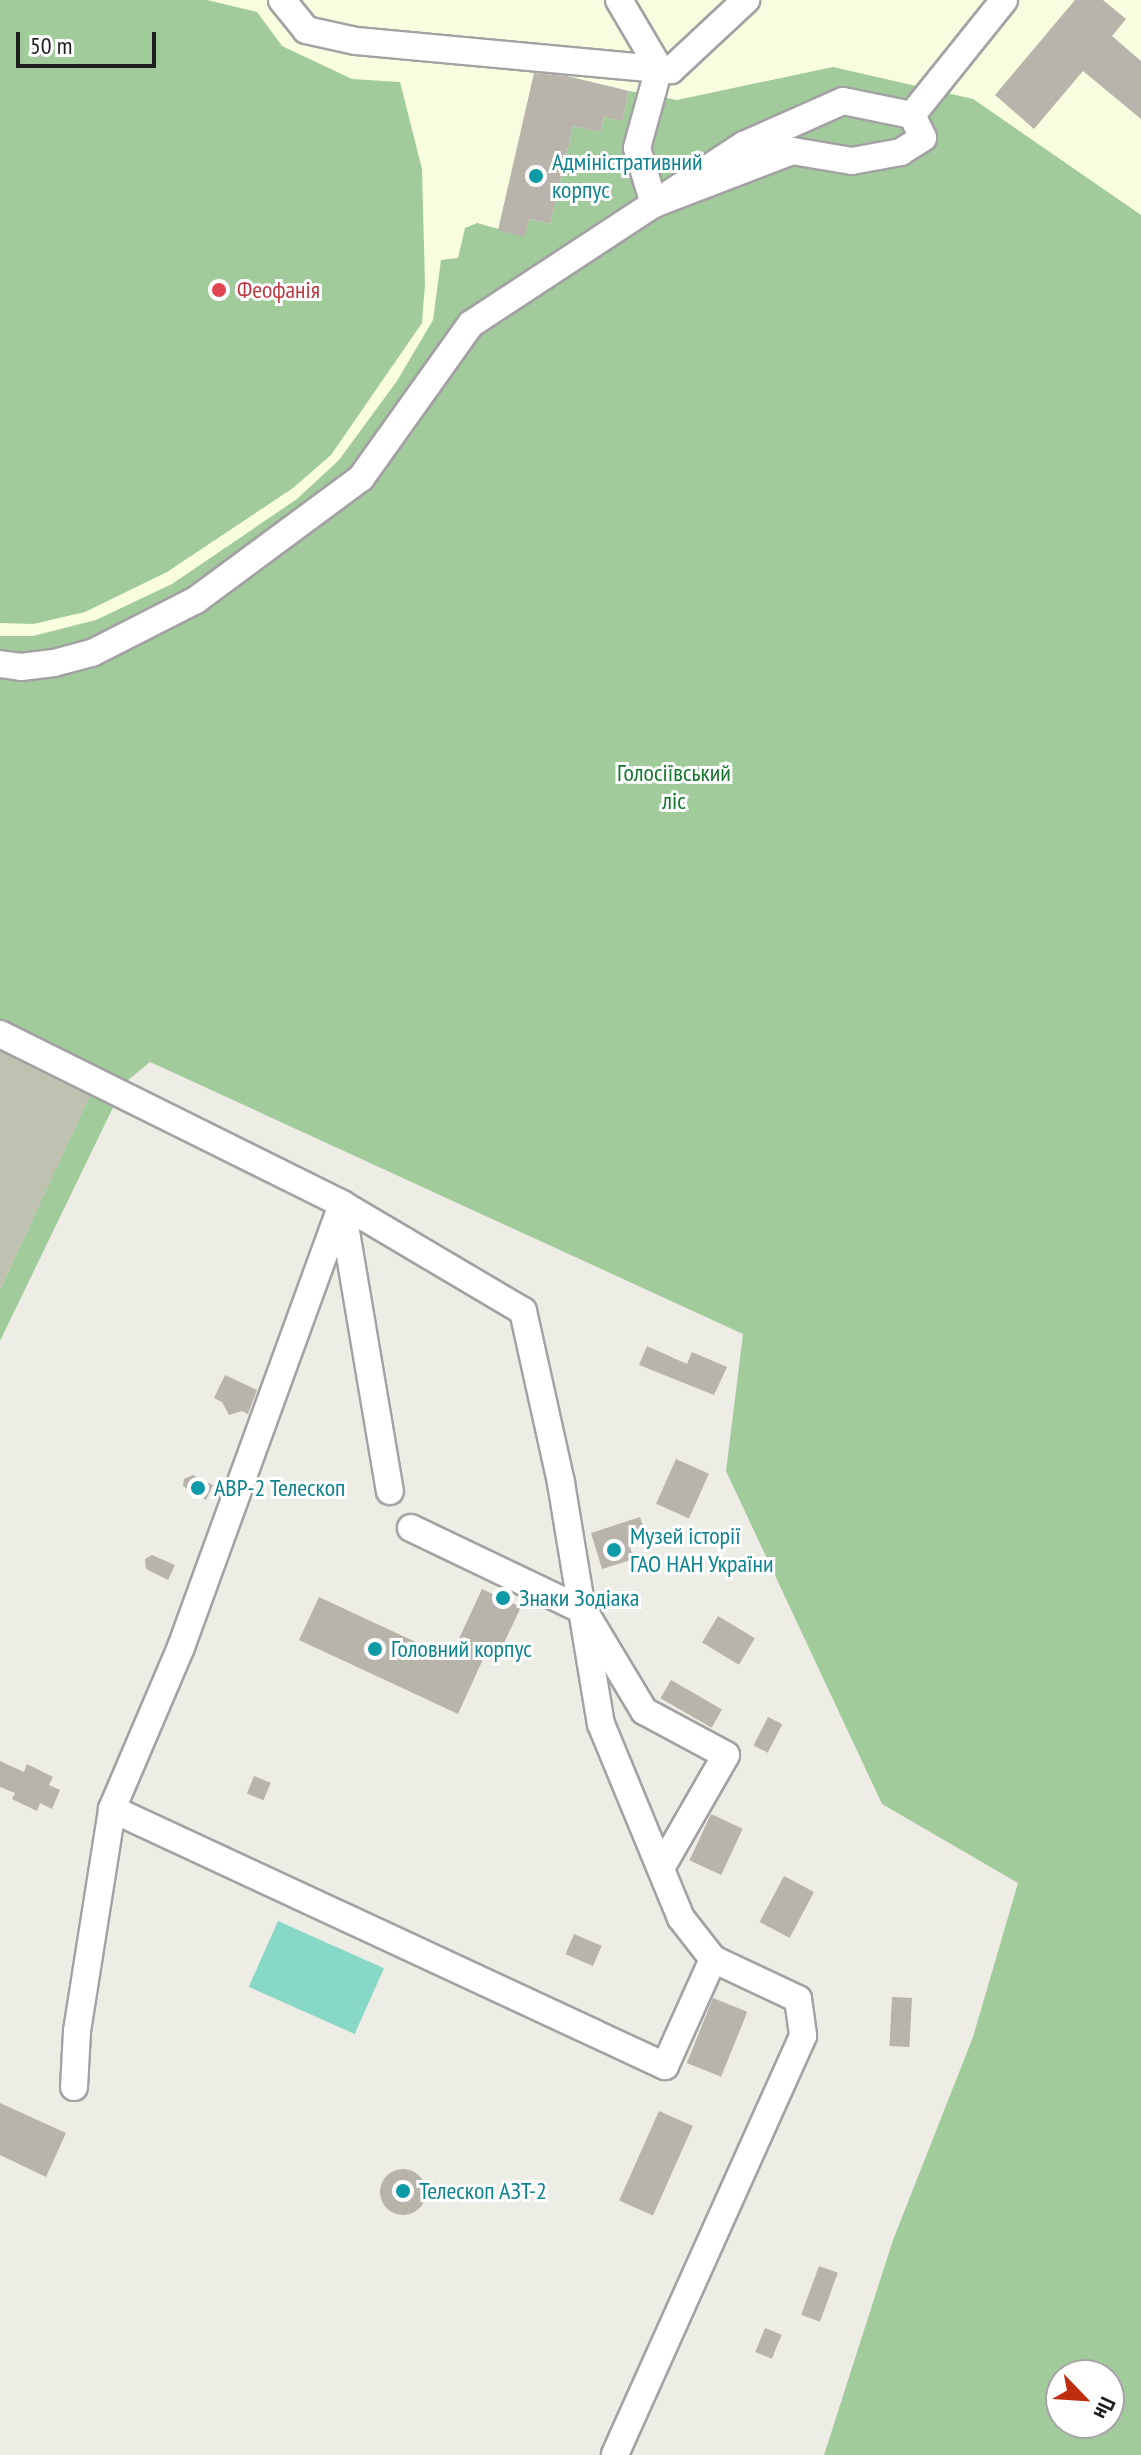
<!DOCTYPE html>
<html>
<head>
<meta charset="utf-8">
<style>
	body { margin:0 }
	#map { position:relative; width:1141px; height:2455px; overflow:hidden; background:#eeede5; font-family:"PT Sans Narrow",sans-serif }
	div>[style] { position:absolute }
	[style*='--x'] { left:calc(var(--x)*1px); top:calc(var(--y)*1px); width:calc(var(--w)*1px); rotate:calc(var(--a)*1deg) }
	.education>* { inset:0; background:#f8fde0 }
	.construction>* { inset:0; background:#bfc2b1 }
	.forest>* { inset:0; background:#a2cb9c }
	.pitch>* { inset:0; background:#88d8c7; transform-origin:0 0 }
	.building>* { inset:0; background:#b8b3ab; transform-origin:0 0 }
	.round { border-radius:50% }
	.roads { filter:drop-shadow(2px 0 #a2a2a2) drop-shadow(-2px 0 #a2a2a2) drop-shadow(0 2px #a2a2a2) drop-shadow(0 -2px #a2a2a2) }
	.minor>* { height:26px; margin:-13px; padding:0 13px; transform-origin:13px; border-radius:13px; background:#fff }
	.dots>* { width:22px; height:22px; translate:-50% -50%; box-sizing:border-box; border:4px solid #fff; border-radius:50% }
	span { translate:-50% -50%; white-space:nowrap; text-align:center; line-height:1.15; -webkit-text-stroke:6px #fff; paint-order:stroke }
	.culture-label { font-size:24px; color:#0d838f }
	.left { translate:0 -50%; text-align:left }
	.health-label { font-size:24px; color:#be3a42 }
	.park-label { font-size:24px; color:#13752c }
	.north { position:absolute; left:1045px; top:2359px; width:80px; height:80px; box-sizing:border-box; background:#fff; border:2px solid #a5a5a5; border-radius:50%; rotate:115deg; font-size:22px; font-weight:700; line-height:32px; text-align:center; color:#1e1e1e }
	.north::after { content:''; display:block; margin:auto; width:28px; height:36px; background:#be2d0e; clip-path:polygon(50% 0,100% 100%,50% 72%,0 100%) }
	.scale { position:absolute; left:16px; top:32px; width:140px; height:36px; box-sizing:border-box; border:4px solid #1e1e1e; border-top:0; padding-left:10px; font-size:24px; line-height:28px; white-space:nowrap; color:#1e1e1e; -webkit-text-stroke:6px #fff; paint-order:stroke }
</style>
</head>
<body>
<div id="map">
	<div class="education">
		<i style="clip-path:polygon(0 0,1141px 0,1141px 215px,973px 99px,833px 68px,677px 100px,629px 91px,622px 121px,600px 132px,573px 126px,550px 224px,525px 237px,477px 223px,458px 259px,441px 260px,433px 320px,397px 381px,339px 460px,297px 499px,172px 584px,96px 620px,33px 636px,0 636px)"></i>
	</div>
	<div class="construction">
		<i style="clip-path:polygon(0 1051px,92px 1093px,0 1290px)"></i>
	</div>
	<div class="forest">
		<i style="clip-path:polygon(0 0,207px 0,257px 12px,282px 46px,352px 79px,400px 82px,422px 169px,425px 284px,422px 323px,331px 455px,293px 488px,167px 572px,85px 612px,33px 624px,0 623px)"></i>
		<i style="clip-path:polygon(evenodd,833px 67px,973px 99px,1141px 215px,1141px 2455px,824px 2455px,893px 2240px,973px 2037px,1018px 1883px,882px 1804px,726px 1471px,743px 1334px,150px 1062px,127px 1081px,120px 1093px,0 1341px,0 1290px,91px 1094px,0 1051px,0 636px,33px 636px,96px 620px,172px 584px,297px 499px,339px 460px,397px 381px,433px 320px,441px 260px,458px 258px,465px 228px,477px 223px,524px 236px,529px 219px,550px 224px,573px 126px,600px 132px,604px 117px,622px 121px,629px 91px,677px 100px,833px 67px,1061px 2375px,1109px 2375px,1109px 2423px,1061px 2423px,1061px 2375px)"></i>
	</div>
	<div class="pitch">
		<i style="left:278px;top:1921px;width:116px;height:72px;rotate:24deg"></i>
	</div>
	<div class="building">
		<i style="clip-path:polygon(1075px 0,1103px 0,1126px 19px,1112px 36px,1141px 61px,1141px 119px,1083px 71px,1034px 129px,995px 95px)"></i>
		<i style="clip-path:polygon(534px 73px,567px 76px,629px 91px,622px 121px,604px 117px,600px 132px,573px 126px,550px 224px,529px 219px,525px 237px,498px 230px)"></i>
		<i style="clip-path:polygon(647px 1346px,687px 1364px,692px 1352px,727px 1367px,714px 1395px,639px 1365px)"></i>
		<i style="clip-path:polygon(225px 1375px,257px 1390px,248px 1414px,242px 1411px,229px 1415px,222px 1402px,214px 1398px)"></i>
		<i style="left:676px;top:1459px;width:36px;height:49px;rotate:24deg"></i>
		<i style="clip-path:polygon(193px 1475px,213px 1485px,206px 1500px,183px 1486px,184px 1479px)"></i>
		<i style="clip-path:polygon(640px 1517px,646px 1535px,628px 1541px,634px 1559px,602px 1569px,591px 1533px)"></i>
		<i style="clip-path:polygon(152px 1555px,175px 1565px,168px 1580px,146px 1569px,145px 1559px)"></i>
		<i style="clip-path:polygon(482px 1589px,521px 1607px,495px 1662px,484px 1657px,458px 1714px,299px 1640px,319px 1597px,450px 1658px)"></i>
		<i style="left:718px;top:1616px;width:43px;height:31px;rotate:31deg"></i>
		<i style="left:671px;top:1680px;width:59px;height:21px;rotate:30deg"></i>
		<i style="left:768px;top:1717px;width:16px;height:32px;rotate:27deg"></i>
		<i style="clip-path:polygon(0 1761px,24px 1772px,27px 1764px,53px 1777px,49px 1785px,60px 1790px,52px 1809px,40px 1803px,37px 1811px,12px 1799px,15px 1793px,0 1787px)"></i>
		<i style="left:254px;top:1776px;width:18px;height:19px;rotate:22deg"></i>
		<i style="left:711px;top:1814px;width:35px;height:51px;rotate:25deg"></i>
		<i style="left:784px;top:1876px;width:34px;height:52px;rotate:28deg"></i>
		<i style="left:574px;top:1934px;width:30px;height:22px;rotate:23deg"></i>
		<i style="left:892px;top:1997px;width:20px;height:49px;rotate:3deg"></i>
		<i style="left:713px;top:1998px;width:37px;height:70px;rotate:22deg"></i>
		<i style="clip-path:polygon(0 2103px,66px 2133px,46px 2177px,0 2155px)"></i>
		<i style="left:659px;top:2111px;width:37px;height:98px;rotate:24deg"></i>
		<i class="round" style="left:380px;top:2169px;width:46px;height:46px"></i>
		<i style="left:819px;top:2266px;width:20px;height:52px;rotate:20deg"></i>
		<i style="left:765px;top:2328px;width:18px;height:26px;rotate:22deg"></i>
	</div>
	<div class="roads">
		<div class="minor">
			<i style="--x:282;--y:0;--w:38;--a:51"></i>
			<i style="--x:306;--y:30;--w:51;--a:12.4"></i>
			<i style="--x:356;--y:41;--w:316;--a:5.3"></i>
			<i style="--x:671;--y:70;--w:103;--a:-43"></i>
			<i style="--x:619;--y:0;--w:79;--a:59.5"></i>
			<i style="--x:659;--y:68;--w:83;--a:105.4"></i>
			<i style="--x:637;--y:148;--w:59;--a:73.1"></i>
			<i style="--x:912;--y:115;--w:147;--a:-51.3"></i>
			<i style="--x:0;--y:664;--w:21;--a:8"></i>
			<i style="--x:21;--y:667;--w:33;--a:-7"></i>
			<i style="--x:54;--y:663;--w:39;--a:-15"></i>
			<i style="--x:92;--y:653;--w:117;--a:-27"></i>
			<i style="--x:196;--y:600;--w:205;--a:-36.5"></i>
			<i style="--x:361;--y:478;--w:189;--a:-54.5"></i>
			<i style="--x:471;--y:324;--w:326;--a:-33.3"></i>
			<i style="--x:744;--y:145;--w:108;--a:-24"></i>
			<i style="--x:843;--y:101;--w:70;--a:11.5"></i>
			<i style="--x:912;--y:115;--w:25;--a:64"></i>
			<i style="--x:923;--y:138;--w:26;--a:148"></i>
			<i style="--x:901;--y:152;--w:50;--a:169.6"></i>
			<i style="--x:852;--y:161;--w:61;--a:-170.5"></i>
			<i style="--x:792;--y:151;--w:148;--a:159"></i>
			<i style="--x:0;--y:1034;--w:382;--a:26.4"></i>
			<i style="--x:342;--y:1204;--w:210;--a:30.6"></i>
			<i style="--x:523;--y:1311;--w:176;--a:77.5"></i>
			<i style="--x:561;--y:1483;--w:244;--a:80.6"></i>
			<i style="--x:601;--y:1724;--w:210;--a:67.6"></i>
			<i style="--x:681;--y:1918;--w:52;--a:52"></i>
			<i style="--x:713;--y:1959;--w:94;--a:25.2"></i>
			<i style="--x:798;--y:1999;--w:37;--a:82"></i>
			<i style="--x:803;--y:2036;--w:459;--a:114.2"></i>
			<i style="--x:342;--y:1208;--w:287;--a:80.4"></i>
			<i style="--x:411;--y:1528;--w:192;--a:25.6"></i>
			<i style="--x:584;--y:1611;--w:117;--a:59"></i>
			<i style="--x:644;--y:1711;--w:93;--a:28.2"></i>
			<i style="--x:726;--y:1755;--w:130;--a:119.9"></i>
			<i style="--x:112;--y:1809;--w:610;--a:24.93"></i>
			<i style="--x:665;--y:2066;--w:117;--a:-65.8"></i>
			<i style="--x:74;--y:2087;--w:56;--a:-86.9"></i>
			<i style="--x:77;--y:2031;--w:225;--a:-81"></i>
			<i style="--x:112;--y:1809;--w:176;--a:-66.9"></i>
			<i style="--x:181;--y:1647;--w:471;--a:-70"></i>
		</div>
	</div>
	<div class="dots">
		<i style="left:536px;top:176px;background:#0f9aa8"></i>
		<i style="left:219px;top:290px;background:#e0444e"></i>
		<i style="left:198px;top:1488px;background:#0f9aa8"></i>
		<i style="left:614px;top:1550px;background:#0f9aa8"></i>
		<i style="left:503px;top:1598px;background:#0f9aa8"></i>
		<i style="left:375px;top:1649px;background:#0f9aa8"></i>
		<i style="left:403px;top:2191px;background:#0f9aa8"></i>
	</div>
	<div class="culture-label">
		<span class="left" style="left:552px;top:176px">Адміністративний<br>корпус</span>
		<span class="left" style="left:214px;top:1488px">АВР-2 Телескоп</span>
		<span class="left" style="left:630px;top:1550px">Музей історії<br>ГАО НАН України</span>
		<span class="left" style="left:519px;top:1598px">Знаки Зодіака</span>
		<span class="left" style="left:391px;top:1649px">Головний корпус</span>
		<span class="left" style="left:419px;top:2191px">Телескоп АЗТ-2</span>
	</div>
	<div class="health-label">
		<span class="left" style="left:237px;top:290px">Феофанія</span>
	</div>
	<div class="park-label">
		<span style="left:674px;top:787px">Голосіївський<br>ліс</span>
	</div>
	<div class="north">Пн</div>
	<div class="scale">50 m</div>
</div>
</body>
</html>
